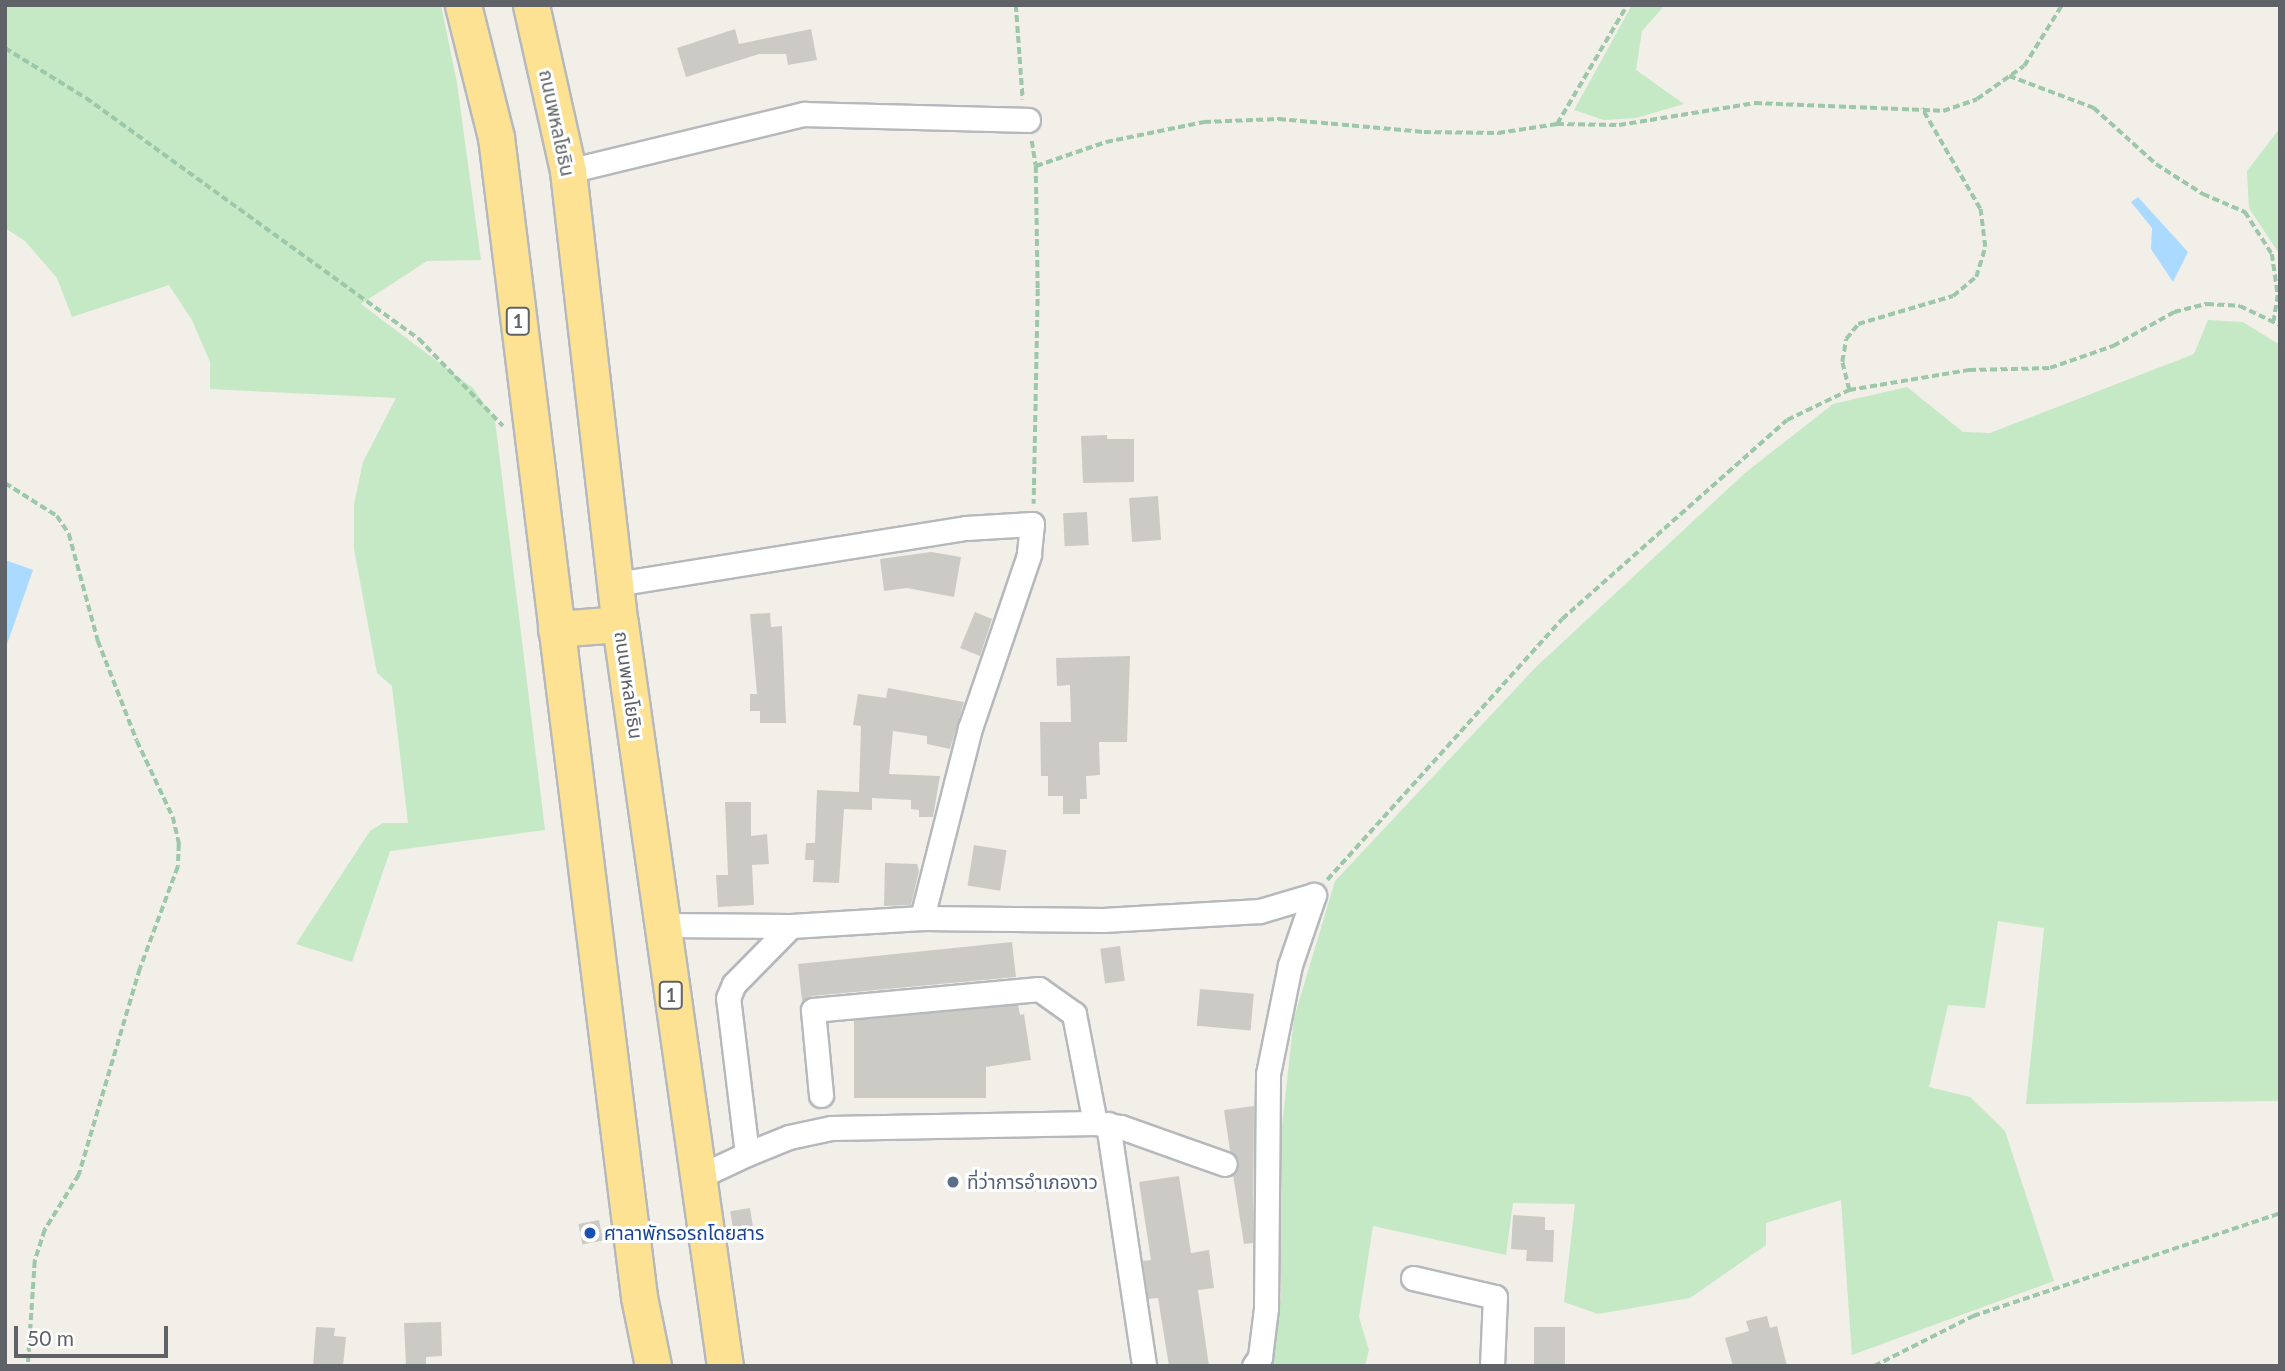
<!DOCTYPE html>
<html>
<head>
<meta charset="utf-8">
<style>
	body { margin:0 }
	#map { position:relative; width:2285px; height:1371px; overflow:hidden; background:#f1efe8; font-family:Lato,"Noto Sans Thai",sans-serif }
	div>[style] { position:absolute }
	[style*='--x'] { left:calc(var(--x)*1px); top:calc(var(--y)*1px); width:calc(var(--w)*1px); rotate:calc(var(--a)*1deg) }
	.green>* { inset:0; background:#c5e8c5 }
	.water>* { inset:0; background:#aadaff }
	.building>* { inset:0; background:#cccac5; transform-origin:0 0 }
	.path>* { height:3.5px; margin-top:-1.75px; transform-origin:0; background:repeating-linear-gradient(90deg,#9cc7a9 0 7px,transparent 0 10.5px) }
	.roads { filter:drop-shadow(2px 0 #b5b8bc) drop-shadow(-2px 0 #b5b8bc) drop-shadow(0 2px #b5b8bc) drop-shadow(0 -2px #b5b8bc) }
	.minor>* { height:23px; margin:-11.5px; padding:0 11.5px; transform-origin:11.5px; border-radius:11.5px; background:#fff }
	.highway>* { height:35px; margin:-17.5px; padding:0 17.5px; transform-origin:17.5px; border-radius:17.5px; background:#fde293 }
	.dots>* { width:19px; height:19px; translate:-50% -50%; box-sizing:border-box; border:4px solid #fff; border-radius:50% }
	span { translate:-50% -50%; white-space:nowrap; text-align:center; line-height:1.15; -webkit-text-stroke:6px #fff; paint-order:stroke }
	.shield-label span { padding:2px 5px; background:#fff; border:2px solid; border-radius:5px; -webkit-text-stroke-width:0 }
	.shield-label { font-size:18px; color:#5f6368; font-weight:700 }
	.street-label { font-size:19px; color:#5f6368 }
	.service-label { font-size:19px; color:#4e5e75 }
	.left { translate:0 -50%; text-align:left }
	.transit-label { font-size:19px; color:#164399 }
	.frame { position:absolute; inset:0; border:7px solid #5f6368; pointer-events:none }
	.scale { position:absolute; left:14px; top:1326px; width:154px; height:32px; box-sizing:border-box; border:4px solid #5f6368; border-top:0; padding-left:9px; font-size:21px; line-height:24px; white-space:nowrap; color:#5f6368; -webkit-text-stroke:5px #fff; paint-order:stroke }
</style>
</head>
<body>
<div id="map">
	<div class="green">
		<i style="clip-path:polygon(5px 5px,441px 5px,457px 83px,481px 260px,427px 261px,361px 304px,473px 388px,495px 420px,545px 830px,390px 851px,352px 962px,296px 944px,370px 831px,383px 823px,408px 823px,392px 686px,377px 673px,354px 549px,354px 504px,363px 462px,396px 398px,210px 389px,210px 362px,192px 320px,169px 285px,72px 317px,57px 278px,25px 241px,5px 228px)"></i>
		<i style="clip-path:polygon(1632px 5px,1665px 5px,1642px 31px,1636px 70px,1684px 104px,1636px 118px,1604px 120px,1574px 110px)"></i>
		<i style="clip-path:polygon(2280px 128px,2280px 255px,2249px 208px,2247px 171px)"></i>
		<i style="clip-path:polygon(2208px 320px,2243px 322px,2280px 345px,2280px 1101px,2026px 1104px,2044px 928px,1998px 921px,1985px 1008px,1948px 1005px,1929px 1087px,1970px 1097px,2005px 1131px,2054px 1281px,1852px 1355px,1841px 1200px,1766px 1223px,1766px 1245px,1690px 1298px,1598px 1314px,1564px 1302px,1575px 1204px,1513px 1203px,1506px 1255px,1373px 1226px,1359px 1317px,1369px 1350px,1365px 1366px,1267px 1366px,1281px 1296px,1277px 1171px,1294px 1018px,1335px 881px,1536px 667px,1745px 473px,1833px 404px,1907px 387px,1963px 432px,1990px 433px,2194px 354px)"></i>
	</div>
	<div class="water">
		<i style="clip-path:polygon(2138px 197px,2188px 252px,2173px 282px,2151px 249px,2152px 228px,2131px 202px)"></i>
		<i style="clip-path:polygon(5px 560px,33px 570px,5px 650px)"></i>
	</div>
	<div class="building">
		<i style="clip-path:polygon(735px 29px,739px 44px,811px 29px,817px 60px,788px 65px,786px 54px,759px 54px,686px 77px,677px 48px)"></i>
		<i style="clip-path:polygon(1107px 435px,1107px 439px,1134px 439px,1134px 482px,1083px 483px,1081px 436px)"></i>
		<i style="left:1158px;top:496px;width:44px;height:29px;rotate:86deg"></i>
		<i style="left:1087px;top:512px;width:33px;height:24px;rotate:87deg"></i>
		<i style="clip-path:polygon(931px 552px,961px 557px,954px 597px,907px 588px,884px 591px,880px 559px)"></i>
		<i style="clip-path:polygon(975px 612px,992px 619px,980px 656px,960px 648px)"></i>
		<i style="clip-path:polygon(770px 613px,771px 627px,782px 626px,786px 723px,760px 723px,760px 711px,750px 711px,750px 694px,757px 694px,750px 614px)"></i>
		<i style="clip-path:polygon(1130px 656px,1127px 742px,1099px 742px,1100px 775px,1086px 776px,1087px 799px,1080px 799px,1080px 814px,1063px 814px,1063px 796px,1048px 796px,1048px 776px,1041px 776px,1040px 722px,1071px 722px,1070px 685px,1057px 686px,1056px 658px)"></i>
		<i style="clip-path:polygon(888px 688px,964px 702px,950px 749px,927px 744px,927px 736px,893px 731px,889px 774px,940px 776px,933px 817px,919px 817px,919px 810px,911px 809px,911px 800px,872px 798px,872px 810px,844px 809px,839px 883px,813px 882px,814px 860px,805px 860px,806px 843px,815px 843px,817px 790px,859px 792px,861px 726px,853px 725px,858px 694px,886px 698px)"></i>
		<i style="clip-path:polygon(725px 802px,751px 802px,751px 836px,767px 834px,769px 864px,752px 865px,754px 905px,718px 907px,716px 875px,728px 875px)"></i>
		<i style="left:974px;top:845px;width:33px;height:41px;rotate:9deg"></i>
		<i style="clip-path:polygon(885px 863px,917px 864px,919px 871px,911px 905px,884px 906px)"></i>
		<i style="clip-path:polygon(1012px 942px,1016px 977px,812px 996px,802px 1001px,798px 964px)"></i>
		<i style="left:1120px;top:946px;width:35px;height:20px;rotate:82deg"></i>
		<i style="left:1200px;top:989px;width:54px;height:37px;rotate:5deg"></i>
		<i style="clip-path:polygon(1018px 1005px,1020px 1015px,1024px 1014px,1031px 1060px,986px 1067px,986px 1098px,854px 1098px,854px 1020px)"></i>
		<i style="clip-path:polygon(1254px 1106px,1253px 1243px,1244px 1244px,1233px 1175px,1239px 1162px,1230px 1151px,1224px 1110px)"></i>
		<i style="clip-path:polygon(1179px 1176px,1191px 1253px,1209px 1250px,1214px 1288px,1198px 1290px,1209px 1366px,1169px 1366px,1158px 1298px,1148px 1299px,1143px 1261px,1151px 1260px,1139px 1182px)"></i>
		<i style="left:750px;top:1208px;width:18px;height:20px;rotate:81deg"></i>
		<i style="clip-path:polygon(1513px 1215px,1545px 1217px,1545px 1230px,1554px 1230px,1553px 1262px,1526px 1261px,1527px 1250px,1511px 1249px)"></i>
		<i style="left:599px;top:1220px;width:21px;height:21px;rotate:79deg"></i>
		<i style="clip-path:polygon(1767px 1316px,1770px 1328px,1777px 1326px,1787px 1366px,1733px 1366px,1725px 1338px,1749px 1331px,1746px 1321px)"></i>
		<i style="clip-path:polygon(441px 1322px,442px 1356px,426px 1357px,426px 1366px,406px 1366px,404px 1323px)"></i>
		<i style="clip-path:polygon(316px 1327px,335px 1328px,334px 1336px,346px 1337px,343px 1366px,313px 1366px)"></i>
		<i style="left:1534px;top:1327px;width:31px;height:39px"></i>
	</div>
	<div class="path">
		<i style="--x:1016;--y:5;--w:95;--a:85.8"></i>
		<i style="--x:5;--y:48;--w:95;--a:31.7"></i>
		<i style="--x:86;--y:98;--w:411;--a:35.9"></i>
		<i style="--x:419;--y:339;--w:121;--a:46"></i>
		<i style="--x:2009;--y:76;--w:91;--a:20.6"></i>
		<i style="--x:2094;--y:108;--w:84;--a:42.1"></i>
		<i style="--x:2156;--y:164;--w:56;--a:32.6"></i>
		<i style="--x:2203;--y:194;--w:46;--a:23.2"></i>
		<i style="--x:2245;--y:212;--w:50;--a:57.3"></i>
		<i style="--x:2272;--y:254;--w:41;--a:81.7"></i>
		<i style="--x:2278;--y:295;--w:26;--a:99"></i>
		<i style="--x:1557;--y:124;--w:138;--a:-59.5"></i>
		<i style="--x:1032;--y:141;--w:25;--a:81"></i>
		<i style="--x:1036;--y:166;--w:123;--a:89.1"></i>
		<i style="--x:1038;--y:289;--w:215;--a:91.1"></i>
		<i style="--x:1036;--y:166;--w:74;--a:-18.9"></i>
		<i style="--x:1106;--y:142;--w:100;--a:-11.5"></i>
		<i style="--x:1204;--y:122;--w:75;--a:-2.3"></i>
		<i style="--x:1279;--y:119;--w:146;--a:5.1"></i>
		<i style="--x:1424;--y:132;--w:74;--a:0.8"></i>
		<i style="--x:1498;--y:133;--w:60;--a:-8.7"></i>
		<i style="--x:1557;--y:124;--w:62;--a:0.9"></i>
		<i style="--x:1619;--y:125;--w:138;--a:-9.2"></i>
		<i style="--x:1755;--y:103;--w:188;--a:2.4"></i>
		<i style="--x:1943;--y:111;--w:36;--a:-19"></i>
		<i style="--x:1977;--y:99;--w:57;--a:-35.1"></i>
		<i style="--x:2024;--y:66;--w:72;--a:-58.1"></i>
		<i style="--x:1849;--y:390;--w:29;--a:-104"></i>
		<i style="--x:1842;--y:362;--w:23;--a:-80"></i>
		<i style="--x:1846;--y:339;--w:19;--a:-51"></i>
		<i style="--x:1858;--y:324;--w:99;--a:-16.4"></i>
		<i style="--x:1953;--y:296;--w:30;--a:-40"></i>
		<i style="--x:1976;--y:277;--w:31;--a:-73"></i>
		<i style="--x:1985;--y:247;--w:38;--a:-97"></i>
		<i style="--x:1980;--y:209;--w:116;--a:-120.1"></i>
		<i style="--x:5;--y:483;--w:62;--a:32.4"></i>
		<i style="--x:57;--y:516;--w:22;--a:56"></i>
		<i style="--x:69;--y:534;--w:111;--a:74.8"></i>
		<i style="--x:98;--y:641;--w:107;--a:68.7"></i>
		<i style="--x:137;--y:741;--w:84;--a:64.7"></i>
		<i style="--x:173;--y:817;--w:28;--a:77"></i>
		<i style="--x:179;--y:844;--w:23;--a:92"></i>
		<i style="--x:178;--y:867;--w:109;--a:110.4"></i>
		<i style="--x:140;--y:969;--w:215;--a:106.5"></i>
		<i style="--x:79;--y:1175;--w:65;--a:121.7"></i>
		<i style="--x:45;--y:1230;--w:33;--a:108"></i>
		<i style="--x:35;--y:1261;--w:105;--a:93.8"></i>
		<i style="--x:1327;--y:880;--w:351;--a:-48"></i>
		<i style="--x:1562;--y:619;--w:300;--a:-41.5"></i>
		<i style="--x:1787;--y:420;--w:69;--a:-25.8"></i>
		<i style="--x:1849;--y:390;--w:122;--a:-9.5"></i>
		<i style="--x:1969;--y:370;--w:81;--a:-1.4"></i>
		<i style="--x:2050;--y:368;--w:67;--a:-19.2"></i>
		<i style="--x:2113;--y:346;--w:70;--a:-29.1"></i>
		<i style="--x:2174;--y:312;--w:34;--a:-14"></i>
		<i style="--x:2207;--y:304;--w:33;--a:3"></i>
		<i style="--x:2240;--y:306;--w:44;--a:25.4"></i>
		<i style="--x:1874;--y:1366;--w:111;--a:-26.8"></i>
		<i style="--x:1973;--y:1316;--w:324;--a:-18.5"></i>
	</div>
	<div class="roads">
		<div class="minor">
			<i style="--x:568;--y:171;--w:243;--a:-13.6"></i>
			<i style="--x:804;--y:114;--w:224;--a:1.5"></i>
			<i style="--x:616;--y:584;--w:354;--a:-9.1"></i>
			<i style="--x:966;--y:528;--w:66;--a:-3.5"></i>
			<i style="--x:1032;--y:524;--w:31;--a:96"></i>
			<i style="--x:1029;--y:555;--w:183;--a:108.8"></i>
			<i style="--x:970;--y:728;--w:196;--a:104.2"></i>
			<i style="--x:662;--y:925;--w:129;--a:0.4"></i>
			<i style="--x:791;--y:926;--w:131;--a:-3.5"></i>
			<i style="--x:922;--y:918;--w:181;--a:0.6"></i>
			<i style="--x:1103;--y:920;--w:157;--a:-3.3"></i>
			<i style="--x:1260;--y:911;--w:56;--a:-16.5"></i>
			<i style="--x:821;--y:1095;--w:85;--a:-95.4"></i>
			<i style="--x:813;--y:1010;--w:227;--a:-5.3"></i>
			<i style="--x:1039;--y:989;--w:43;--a:35.5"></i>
			<i style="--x:1074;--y:1014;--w:111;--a:79.1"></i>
			<i style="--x:1108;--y:1124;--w:245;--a:81.5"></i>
			<i style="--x:747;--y:1154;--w:45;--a:-22"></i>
			<i style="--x:789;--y:1137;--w:43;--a:-12.1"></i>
			<i style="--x:831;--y:1128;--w:264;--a:-1.1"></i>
			<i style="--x:1095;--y:1123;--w:26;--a:9"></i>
			<i style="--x:1121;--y:1127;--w:110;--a:19.6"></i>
			<i style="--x:698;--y:1177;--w:54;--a:-25.1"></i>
			<i style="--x:747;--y:1154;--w:157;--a:-96.9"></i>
			<i style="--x:728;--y:998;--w:15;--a:-67"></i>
			<i style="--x:734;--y:984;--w:81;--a:-45.5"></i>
			<i style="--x:1413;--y:1278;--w:84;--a:13"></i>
			<i style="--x:1495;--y:1297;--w:69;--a:92.5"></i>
			<i style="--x:1254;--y:1366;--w:11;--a:-56"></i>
			<i style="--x:1260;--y:1357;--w:49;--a:-83"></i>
			<i style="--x:1266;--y:1308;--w:234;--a:-89.5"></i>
			<i style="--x:1268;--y:1074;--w:111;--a:-78.6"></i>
			<i style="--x:1290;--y:965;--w:74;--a:-71.1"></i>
		</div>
		<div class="highway">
			<i style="--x:463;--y:5;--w:136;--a:76"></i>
			<i style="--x:496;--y:137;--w:1169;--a:82.97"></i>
			<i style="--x:639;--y:1297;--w:70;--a:78.5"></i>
			<i style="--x:531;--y:5;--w:170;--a:77.4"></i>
			<i style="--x:568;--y:171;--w:456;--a:83.5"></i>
			<i style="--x:620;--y:624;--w:749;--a:81.95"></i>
			<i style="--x:556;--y:629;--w:64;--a:-4.5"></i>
		</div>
	</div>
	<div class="dots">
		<i style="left:953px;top:1182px;background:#5c6f8a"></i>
		<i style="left:590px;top:1233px;background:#1a4fb4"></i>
	</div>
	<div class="shield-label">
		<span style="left:518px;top:321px">1</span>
		<span style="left:671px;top:995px">1</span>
	</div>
	<div class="street-label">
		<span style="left:557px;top:123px;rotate:78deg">ถนนพหลโยธิน</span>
		<span style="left:629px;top:685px;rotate:82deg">ถนนพหลโยธิน</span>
	</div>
	<div class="service-label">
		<span class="left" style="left:967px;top:1182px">ที่ว่าการอำเภองาว</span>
	</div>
	<div class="transit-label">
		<span class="left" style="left:604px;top:1233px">ศาลาพักรอรถโดยสาร</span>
	</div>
	<div class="frame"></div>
	<div class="scale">50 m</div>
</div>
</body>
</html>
